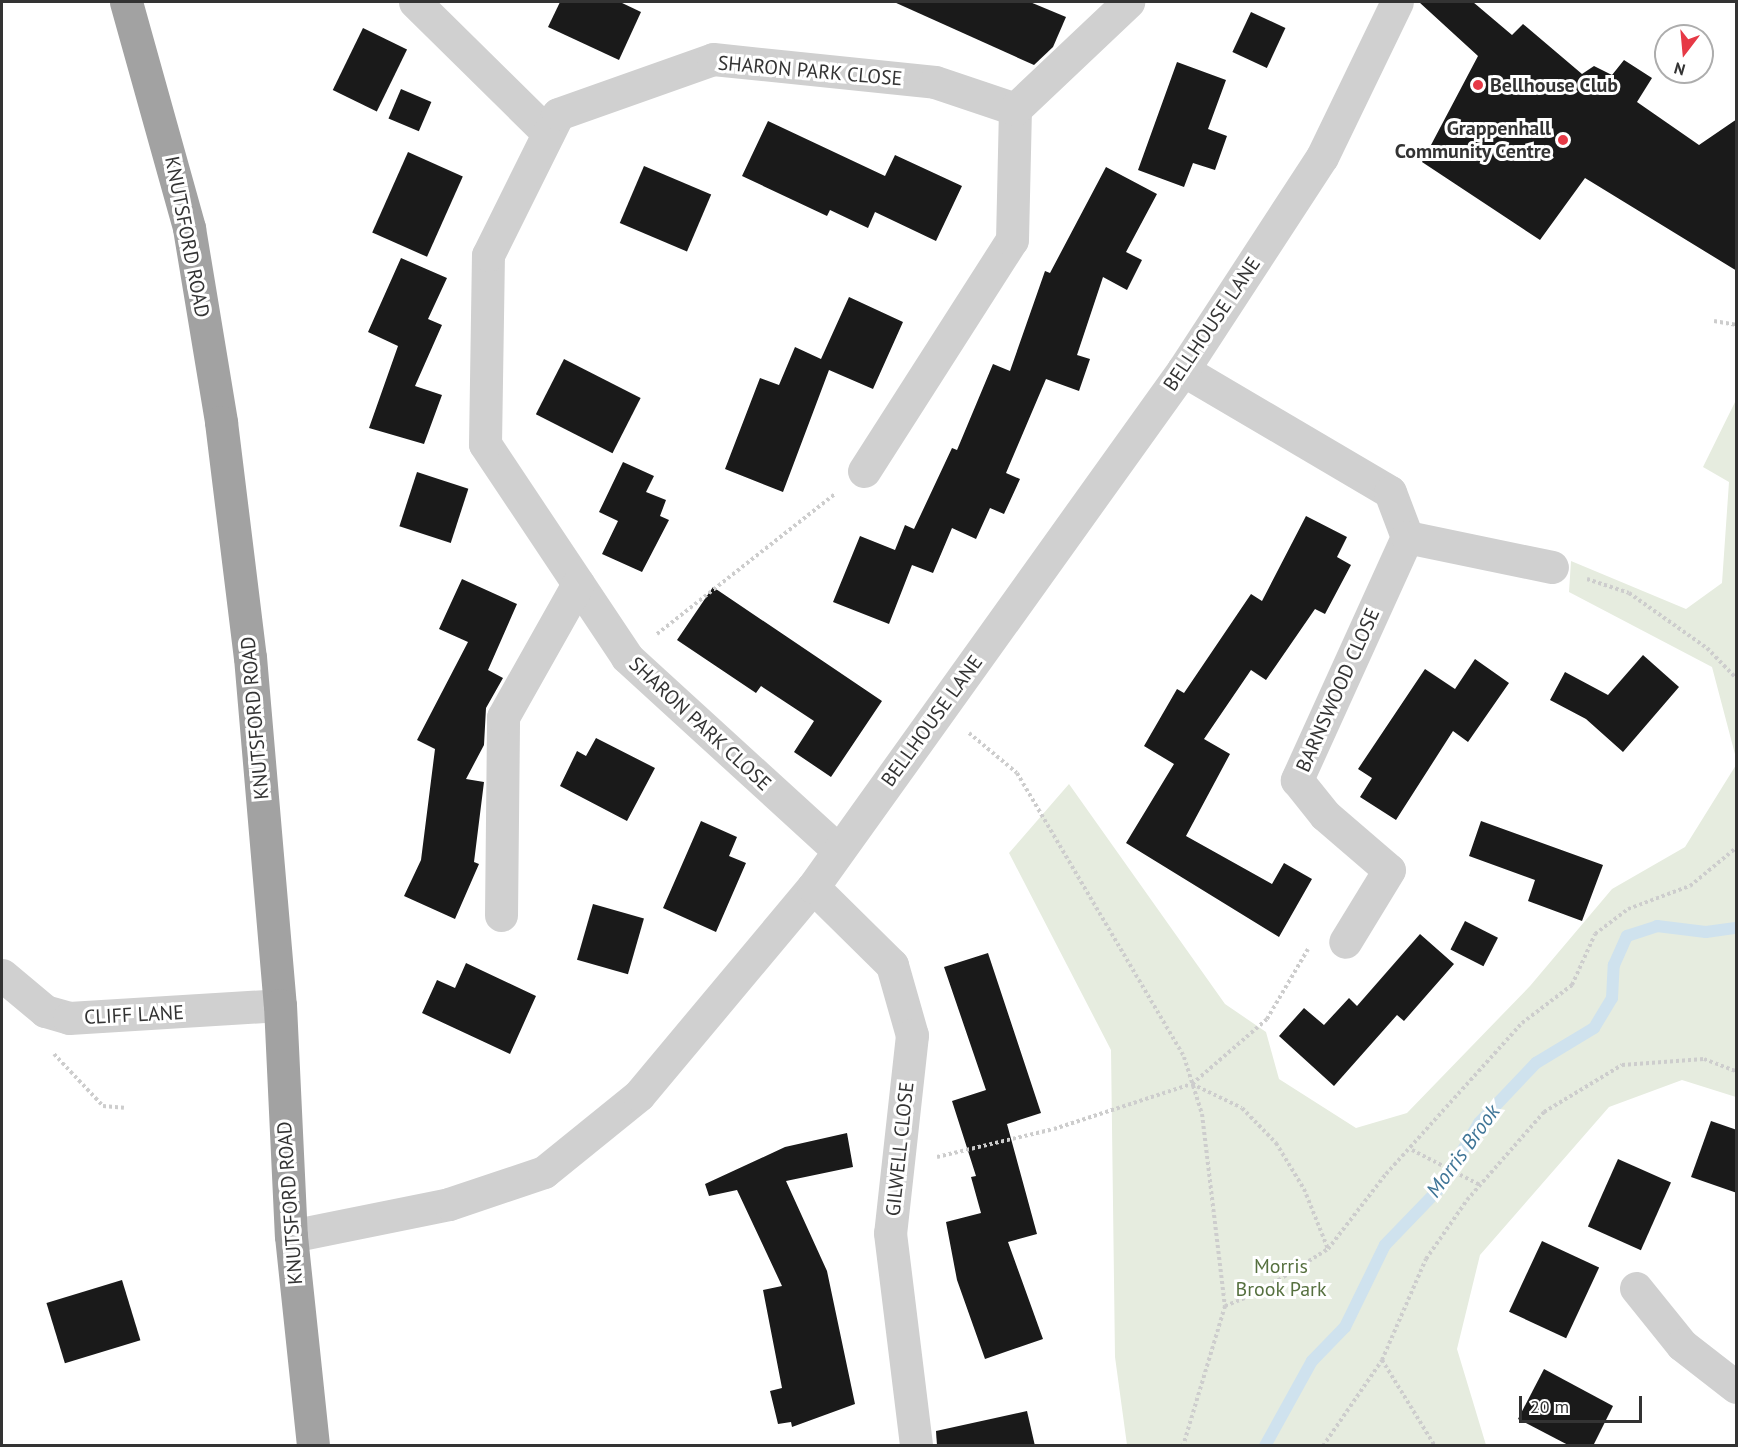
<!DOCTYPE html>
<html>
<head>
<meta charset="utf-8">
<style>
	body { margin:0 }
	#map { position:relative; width:1738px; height:1447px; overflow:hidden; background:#fff; font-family:"PT Sans",sans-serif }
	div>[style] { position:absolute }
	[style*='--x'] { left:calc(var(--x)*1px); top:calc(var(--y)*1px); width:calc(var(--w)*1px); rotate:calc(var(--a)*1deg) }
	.green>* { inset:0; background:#e6ecdf }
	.stream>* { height:12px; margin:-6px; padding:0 6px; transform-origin:6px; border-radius:6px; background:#cfe2ee }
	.building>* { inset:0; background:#1a1a1a; transform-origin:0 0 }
	.path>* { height:4px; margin-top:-2px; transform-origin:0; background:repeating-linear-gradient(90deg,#cdcdcd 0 3px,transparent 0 6px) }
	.minor>* { height:33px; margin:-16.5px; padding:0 16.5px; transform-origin:16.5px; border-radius:16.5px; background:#d0d0d0 }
	.tertiary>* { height:33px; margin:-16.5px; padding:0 16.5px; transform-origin:16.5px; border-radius:16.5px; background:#d0d0d0 }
	.trunk>* { height:33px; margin:-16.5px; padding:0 16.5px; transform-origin:16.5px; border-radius:16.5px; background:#a2a2a2 }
	.dots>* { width:16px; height:16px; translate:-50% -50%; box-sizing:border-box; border:3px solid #fff; border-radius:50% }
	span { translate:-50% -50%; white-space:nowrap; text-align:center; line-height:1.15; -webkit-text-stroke:6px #fff; paint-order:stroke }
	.street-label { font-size:20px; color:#333 }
	.poi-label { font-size:20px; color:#333; font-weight:700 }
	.left { translate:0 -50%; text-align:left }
	.right { translate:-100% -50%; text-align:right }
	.park-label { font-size:20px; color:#56703f }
	.water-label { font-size:21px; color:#3f7597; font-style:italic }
	.frame { position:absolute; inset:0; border:3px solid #333; pointer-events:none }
	.north { position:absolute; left:1654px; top:24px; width:60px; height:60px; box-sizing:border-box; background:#fff; border:2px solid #adadad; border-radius:50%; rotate:196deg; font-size:16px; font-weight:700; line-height:24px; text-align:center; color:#333 }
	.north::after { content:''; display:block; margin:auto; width:21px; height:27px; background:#e63946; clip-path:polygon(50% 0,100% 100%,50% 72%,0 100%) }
	.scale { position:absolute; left:1519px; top:1396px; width:123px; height:27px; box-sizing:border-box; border:3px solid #333; border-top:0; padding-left:8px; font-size:18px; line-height:21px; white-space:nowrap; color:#333; -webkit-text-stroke:4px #fff; paint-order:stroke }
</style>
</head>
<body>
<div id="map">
	<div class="green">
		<i style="clip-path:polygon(1736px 400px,1736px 758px,1712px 667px,1569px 592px,1571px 561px,1686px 609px,1722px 583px,1729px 482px,1703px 467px)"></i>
		<i style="clip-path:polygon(1736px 765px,1736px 1097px,1682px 1080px,1609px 1107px,1480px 1255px,1457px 1349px,1486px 1445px,1127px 1445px,1115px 1357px,1111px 1050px,1009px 853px,1069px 784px,1225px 1004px,1266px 1032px,1279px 1079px,1356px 1128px,1407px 1113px,1530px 986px,1612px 889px,1685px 847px)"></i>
	</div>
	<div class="stream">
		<i style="--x:1265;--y:1446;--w:97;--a:-61.1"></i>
		<i style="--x:1312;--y:1361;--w:47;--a:-45.9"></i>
		<i style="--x:1345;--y:1327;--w:91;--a:-64"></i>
		<i style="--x:1385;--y:1245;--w:79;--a:-46"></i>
		<i style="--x:1440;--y:1188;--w:76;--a:-59"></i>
		<i style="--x:1479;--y:1123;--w:83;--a:-46.5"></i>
		<i style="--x:1536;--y:1063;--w:68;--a:-31.1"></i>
		<i style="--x:1594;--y:1028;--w:35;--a:-59"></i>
		<i style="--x:1612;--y:998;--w:33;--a:-87"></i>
		<i style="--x:1614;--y:965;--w:32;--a:-66"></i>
		<i style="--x:1627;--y:936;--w:32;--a:-18"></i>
		<i style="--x:1657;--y:926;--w:49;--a:7"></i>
		<i style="--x:1706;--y:932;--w:30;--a:-8"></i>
	</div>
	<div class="building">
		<i style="clip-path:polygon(560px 2px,620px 2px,641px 12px,619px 60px,548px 27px)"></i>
		<i style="clip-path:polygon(894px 2px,1030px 2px,1066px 17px,1053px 47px,1034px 65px)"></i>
		<i style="clip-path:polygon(1419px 2px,1473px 2px,1512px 35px,1523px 24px,1582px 74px,1594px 66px,1612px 75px,1624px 60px,1652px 78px,1637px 102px,1699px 145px,1737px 119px,1737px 271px,1585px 178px,1540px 240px,1422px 162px,1478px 56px)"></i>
		<i style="left:1251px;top:12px;width:38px;height:44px;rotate:25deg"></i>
		<i style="left:363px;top:28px;width:49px;height:69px;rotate:26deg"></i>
		<i style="clip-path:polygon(1177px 62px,1226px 80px,1208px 129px,1227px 136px,1215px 170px,1193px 163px,1184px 187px,1138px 170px)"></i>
		<i style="left:401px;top:89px;width:33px;height:32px;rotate:23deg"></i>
		<i style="clip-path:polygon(768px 121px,885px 176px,895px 155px,962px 186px,936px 241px,875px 212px,868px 228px,830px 210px,827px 216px,742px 176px)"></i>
		<i style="left:408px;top:152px;width:60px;height:88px;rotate:24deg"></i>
		<i style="left:644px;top:166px;width:73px;height:62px;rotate:23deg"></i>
		<i style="clip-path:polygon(1106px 167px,1157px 194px,1126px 252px,1142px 260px,1127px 290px,1103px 277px,1077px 355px,1090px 359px,1079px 391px,1046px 379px,1006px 473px,1020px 479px,1004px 514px,990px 508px,976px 539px,952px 528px,933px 573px,912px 565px,889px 624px,833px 602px,860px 536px,895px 550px,905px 525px,914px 529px,952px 448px,957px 450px,993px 364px,1010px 371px,1045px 271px,1050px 273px)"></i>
		<i style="clip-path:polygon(401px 258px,447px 278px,428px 319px,442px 325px,415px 386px,442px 395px,424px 444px,369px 428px,398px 346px,368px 332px)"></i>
		<i style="clip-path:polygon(849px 297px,903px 322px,873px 389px,829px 370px,783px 492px,725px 469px,760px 378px,779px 385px,795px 347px,821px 359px)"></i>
		<i style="left:564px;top:359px;width:86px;height:62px;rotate:27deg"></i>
		<i style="clip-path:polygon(623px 462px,654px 476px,646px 492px,666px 500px,660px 516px,669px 520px,642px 572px,602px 554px,618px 521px,599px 512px)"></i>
		<i style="left:417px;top:472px;width:54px;height:57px;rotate:18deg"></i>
		<i style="clip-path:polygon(1306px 516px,1347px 537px,1337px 557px,1351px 565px,1325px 614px,1315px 609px,1266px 680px,1251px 670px,1204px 739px,1230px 754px,1186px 836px,1272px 884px,1284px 863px,1312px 879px,1279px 937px,1126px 843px,1174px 764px,1144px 746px,1177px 689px,1184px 693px,1251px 594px,1262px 601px)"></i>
		<i style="clip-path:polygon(462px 579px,517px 604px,488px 670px,503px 678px,486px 708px,484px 745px,466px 779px,484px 782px,474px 862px,479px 864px,455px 919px,404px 896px,421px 860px,435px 749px,417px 740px,468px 642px,439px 629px)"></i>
		<i style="clip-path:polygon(713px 587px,882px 701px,831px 777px,794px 752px,814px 721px,761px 686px,756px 693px,677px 640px)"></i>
		<i style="clip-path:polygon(1643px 655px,1679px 687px,1623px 752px,1586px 719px,1550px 700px,1565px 672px,1608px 695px)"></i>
		<i style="clip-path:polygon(1475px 659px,1509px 683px,1468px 742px,1453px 731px,1396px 820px,1360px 797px,1372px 778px,1358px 769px,1425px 669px,1455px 689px)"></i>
		<i style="clip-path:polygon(596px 738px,655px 768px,627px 821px,560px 786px,577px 751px,586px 756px)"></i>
		<i style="clip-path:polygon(701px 821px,737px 837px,729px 856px,746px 863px,716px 932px,663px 908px)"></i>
		<i style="clip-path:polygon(1481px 821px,1603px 865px,1582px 921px,1528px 901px,1535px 880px,1469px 856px)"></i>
		<i style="left:593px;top:904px;width:53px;height:58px;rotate:16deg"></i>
		<i style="left:1465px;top:921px;width:37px;height:32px;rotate:27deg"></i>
		<i style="clip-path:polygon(1420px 934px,1454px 964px,1404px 1021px,1397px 1015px,1334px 1086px,1279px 1036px,1304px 1008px,1324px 1025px,1349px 998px,1357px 1006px)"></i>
		<i style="clip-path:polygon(988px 953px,1041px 1113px,1007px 1124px,1037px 1234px,1008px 1242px,1043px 1339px,985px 1359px,957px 1280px,946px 1222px,981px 1213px,971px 1177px,976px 1176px,952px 1101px,986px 1090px,944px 967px)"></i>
		<i style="clip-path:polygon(466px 963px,536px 996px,510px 1054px,422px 1013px,437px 980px,455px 988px)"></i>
		<i style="clip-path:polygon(1711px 1121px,1737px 1130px,1737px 1193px,1691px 1177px)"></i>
		<i style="clip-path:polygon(847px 1133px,853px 1167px,786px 1181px,827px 1271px,855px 1404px,792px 1427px,791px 1422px,778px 1424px,770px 1391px,782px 1388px,763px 1290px,782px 1286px,737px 1190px,709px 1196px,705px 1184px,785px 1147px)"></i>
		<i style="left:1618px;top:1159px;width:58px;height:74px;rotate:24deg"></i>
		<i style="left:1542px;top:1241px;width:63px;height:78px;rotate:25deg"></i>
		<i style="left:122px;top:1280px;width:63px;height:79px;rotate:73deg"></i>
		<i style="clip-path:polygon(1544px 1369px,1613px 1406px,1593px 1446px,1570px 1446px,1518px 1419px)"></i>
		<i style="clip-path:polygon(1027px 1411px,1035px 1446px,937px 1446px,936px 1431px)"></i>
	</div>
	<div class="path">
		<i style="--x:1714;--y:321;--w:22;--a:10"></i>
		<i style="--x:1587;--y:579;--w:44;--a:18.4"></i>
		<i style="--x:1629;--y:593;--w:95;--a:35.2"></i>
		<i style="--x:1707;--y:648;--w:42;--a:46"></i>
		<i style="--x:657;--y:634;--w:226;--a:-38.2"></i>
		<i style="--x:969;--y:733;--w:62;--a:39.8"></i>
		<i style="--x:1017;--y:773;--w:329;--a:59.5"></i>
		<i style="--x:1184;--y:1057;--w:60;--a:72.5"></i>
		<i style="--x:1202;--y:1114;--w:193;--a:83.2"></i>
		<i style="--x:1225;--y:1306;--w:146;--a:106.7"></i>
		<i style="--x:54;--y:1054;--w:71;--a:46.7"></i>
		<i style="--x:103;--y:1106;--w:21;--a:5"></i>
		<i style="--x:1192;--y:1084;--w:55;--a:25.6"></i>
		<i style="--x:1242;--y:1108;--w:49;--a:45.8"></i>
		<i style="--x:1276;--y:1143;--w:54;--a:58.7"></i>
		<i style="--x:1304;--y:1189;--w:65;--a:68.2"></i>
		<i style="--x:1412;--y:1150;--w:76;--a:27.2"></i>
		<i style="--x:937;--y:1157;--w:120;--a:-13.5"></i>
		<i style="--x:1054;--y:1129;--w:145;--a:-18.1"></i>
		<i style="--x:1192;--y:1084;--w:99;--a:-40.9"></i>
		<i style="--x:1267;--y:1019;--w:81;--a:-59.6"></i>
		<i style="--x:1225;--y:1306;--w:35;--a:-22"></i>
		<i style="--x:1258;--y:1293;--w:83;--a:-32.2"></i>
		<i style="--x:1328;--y:1249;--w:95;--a:-52.3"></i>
		<i style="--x:1386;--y:1174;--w:203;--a:-48"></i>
		<i style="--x:1522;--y:1023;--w:63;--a:-37.2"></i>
		<i style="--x:1572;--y:985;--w:56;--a:-65.7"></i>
		<i style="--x:1595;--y:934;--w:41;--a:-37.1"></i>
		<i style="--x:1628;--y:909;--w:66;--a:-20.4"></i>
		<i style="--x:1690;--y:886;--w:60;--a:-39.6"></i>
		<i style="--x:1382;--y:1360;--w:101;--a:58.4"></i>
		<i style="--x:1323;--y:1446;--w:104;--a:-55.5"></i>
		<i style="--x:1382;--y:1360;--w:110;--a:-66.5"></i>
		<i style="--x:1426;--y:1259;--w:72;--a:-55.2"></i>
		<i style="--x:1467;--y:1200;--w:117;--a:-48.8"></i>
		<i style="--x:1544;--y:1112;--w:91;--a:-31.1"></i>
		<i style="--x:1622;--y:1065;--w:82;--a:-4.2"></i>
		<i style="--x:1704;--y:1059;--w:34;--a:21"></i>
	</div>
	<div class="minor">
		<i style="--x:415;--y:2;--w:187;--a:44.6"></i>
		<i style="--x:1183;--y:370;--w:240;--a:30.5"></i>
		<i style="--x:1390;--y:492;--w:48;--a:69.3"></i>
		<i style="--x:1407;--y:537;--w:267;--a:114.4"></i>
		<i style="--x:1297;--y:780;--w:45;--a:51.3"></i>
		<i style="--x:1325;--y:815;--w:84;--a:40.7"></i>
		<i style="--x:1389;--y:870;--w:84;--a:121.4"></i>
		<i style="--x:864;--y:471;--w:274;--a:-57.4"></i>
		<i style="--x:1012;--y:240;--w:131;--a:-88.7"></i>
		<i style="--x:1407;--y:537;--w:148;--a:11.7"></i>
		<i style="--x:838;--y:850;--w:286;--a:-137.6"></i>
		<i style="--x:627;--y:657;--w:256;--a:-123.7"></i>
		<i style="--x:485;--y:444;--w:189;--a:-89.1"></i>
		<i style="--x:488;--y:255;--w:157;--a:-63.6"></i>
		<i style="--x:558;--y:114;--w:164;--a:-19.5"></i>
		<i style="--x:713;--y:59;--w:223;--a:5.9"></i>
		<i style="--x:935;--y:82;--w:84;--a:18.6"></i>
		<i style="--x:1015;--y:109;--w:156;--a:-43.4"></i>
		<i style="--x:813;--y:887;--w:111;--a:44.6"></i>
		<i style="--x:892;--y:965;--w:73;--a:74.1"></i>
		<i style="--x:912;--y:1035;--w:199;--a:96.3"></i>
		<i style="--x:890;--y:1233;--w:215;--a:83"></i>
		<i style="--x:501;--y:915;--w:198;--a:-89.4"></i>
		<i style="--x:503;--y:717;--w:153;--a:-60.6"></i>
		<i style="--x:1636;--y:1288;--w:73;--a:51.1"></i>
		<i style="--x:1682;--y:1345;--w:68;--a:37.9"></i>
	</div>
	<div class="tertiary">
		<i style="--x:2;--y:975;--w:56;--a:39.9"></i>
		<i style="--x:45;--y:1011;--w:25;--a:16"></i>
		<i style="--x:69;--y:1018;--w:211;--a:-3.5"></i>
		<i style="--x:291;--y:1236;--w:161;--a:-11.4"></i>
		<i style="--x:449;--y:1204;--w:100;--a:-18.6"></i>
		<i style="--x:544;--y:1172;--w:122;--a:-39"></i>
		<i style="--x:639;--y:1095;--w:271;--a:-50.1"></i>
		<i style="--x:813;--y:887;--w:636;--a:-54.41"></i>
		<i style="--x:1183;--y:370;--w:254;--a:-56.9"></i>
		<i style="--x:1322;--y:157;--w:172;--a:-64.2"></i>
	</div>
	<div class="trunk">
		<i style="--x:126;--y:2;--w:235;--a:74.4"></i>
		<i style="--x:189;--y:228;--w:197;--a:80.6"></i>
		<i style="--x:221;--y:422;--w:237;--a:83"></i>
		<i style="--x:250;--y:657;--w:349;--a:85.1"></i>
		<i style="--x:280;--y:1005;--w:231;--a:87.3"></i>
		<i style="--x:291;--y:1236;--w:211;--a:84"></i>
	</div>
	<div class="dots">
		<i style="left:1478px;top:85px;background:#e63946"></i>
		<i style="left:1563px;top:140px;background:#e63946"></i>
	</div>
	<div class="street-label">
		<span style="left:810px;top:71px;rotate:5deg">SHARON PARK CLOSE</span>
		<span style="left:187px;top:237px;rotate:79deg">KNUTSFORD ROAD</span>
		<span style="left:1212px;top:324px;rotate:-56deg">BELLHOUSE LANE</span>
		<span style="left:1338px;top:690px;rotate:-66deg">BARNSWOOD CLOSE</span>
		<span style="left:255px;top:718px;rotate:-95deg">KNUTSFORD ROAD</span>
		<span style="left:932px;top:721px;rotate:-54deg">BELLHOUSE LANE</span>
		<span style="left:700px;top:724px;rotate:43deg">SHARON PARK CLOSE</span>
		<span style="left:134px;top:1015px;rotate:-3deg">CLIFF LANE</span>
		<span style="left:900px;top:1149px;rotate:-84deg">GILWELL CLOSE</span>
		<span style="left:290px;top:1203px;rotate:-94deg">KNUTSFORD ROAD</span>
	</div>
	<div class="poi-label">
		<span class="left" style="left:1490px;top:85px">Bellhouse Club</span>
		<span class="right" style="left:1551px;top:140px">Grappenhall<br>Community Centre</span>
	</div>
	<div class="park-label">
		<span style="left:1281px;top:1278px">Morris<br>Brook Park</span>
	</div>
	<div class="water-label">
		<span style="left:1463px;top:1151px;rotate:-54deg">Morris Brook</span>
	</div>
	<div class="frame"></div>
	<div class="north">N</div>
	<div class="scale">20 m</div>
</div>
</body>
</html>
